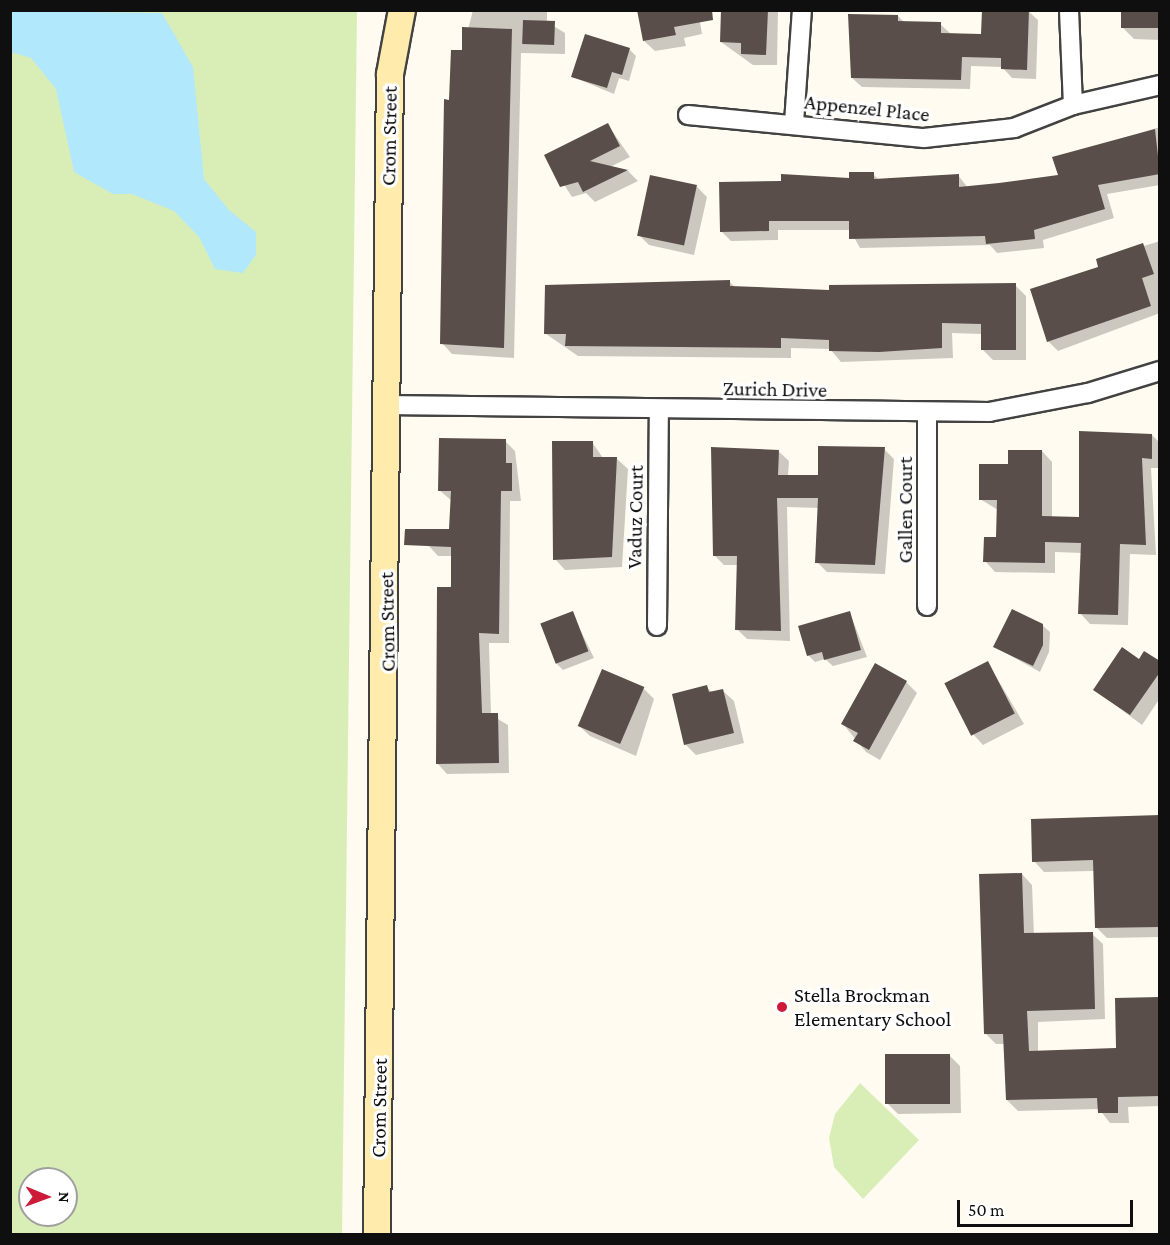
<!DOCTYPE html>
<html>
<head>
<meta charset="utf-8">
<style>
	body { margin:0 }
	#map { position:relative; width:1170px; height:1245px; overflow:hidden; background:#fffbf1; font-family:"Crimson Pro",serif }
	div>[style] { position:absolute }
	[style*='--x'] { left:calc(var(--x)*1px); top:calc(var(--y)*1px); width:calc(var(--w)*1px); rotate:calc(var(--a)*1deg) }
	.green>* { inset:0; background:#d9eeb7 }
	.water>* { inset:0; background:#b1e8fb }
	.shadow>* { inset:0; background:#0003 }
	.building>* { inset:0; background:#594e4a; transform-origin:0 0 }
	.roads { filter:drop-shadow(2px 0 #424242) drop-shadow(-2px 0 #424242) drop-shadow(0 2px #424242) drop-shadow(0 -2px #424242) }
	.street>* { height:18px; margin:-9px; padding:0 9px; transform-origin:9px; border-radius:9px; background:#fff }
	.secondary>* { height:26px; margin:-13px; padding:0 13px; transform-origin:13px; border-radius:13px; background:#ffecac }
	.dots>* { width:16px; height:16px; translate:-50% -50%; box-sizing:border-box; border:3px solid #fff; border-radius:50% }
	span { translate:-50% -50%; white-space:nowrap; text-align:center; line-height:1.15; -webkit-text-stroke:6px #fff; paint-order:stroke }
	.street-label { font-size:21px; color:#0f0f0f }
	.poi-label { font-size:21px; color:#0f0f0f }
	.left { translate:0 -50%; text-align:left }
	.frame { position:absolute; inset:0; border:12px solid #0f0f0f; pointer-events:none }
	.north { position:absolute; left:18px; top:1167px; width:60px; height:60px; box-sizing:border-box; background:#fff; border:2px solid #9f9f9f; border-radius:50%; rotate:91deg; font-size:16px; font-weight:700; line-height:24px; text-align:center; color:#0f0f0f }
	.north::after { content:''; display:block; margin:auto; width:21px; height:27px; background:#cc1a38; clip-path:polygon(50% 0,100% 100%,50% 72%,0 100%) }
	.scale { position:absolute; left:957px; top:1200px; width:176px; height:27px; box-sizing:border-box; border:3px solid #0f0f0f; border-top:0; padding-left:8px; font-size:18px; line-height:21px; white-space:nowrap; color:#0f0f0f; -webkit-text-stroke:4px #fff; paint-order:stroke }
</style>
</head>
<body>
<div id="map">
	<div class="green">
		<i style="clip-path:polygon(evenodd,10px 11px,357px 11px,342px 1234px,11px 1234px,10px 11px,30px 1179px,66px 1179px,66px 1215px,30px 1215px,30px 1179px)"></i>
		<i style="clip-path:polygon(860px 1083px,919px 1140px,863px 1199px,834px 1167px,829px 1138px,835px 1114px)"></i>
	</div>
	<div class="water">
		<i style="clip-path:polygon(10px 11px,162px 13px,193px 67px,204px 179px,229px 210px,256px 232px,256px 255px,243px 273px,215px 269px,199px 237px,174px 211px,132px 194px,113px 194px,74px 172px,56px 89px,31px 58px,11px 52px)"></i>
	</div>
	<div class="shadow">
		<i style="clip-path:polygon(473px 10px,547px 10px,547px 22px,565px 33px,565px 54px,521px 53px,514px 358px,452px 354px,442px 343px,450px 101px)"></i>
		<i style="clip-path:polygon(698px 10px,702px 34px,684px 38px,686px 46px,655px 51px,644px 41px)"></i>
		<i style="clip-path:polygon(722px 10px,778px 10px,777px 65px,753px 65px,721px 42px)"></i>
		<i style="clip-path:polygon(1160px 10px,1160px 40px,1134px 39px,1123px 28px)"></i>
		<i style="clip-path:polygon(1028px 11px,1038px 20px,1036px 79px,1012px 78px,1002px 67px,971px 66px,970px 89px,862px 87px,852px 78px,898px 16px,904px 22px,940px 24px,950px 33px,983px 36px)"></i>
		<i style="clip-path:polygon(629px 49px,636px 56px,629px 81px,619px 78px,614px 94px,573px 77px)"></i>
		<i style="clip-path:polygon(608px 125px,630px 157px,610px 167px,628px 171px,638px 181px,595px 202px,586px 193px,572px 197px,546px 156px)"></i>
		<i style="clip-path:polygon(1160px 127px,1160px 185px,1107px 194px,1114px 218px,1043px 240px,1044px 248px,997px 253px,990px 245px,860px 248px,850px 230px,778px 230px,778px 240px,731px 241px,721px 231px,873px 174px,879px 180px,958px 175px,968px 188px,1060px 176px,1054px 158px)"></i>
		<i style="clip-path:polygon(696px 186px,707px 197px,694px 255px,649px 245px,638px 234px)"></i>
		<i style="clip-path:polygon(1160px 241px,1160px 313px,1058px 351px,1048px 341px,1100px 268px,1098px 260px)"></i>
		<i style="clip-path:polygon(729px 281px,736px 288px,831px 292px,1015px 285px,1026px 296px,1026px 360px,993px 360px,982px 349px,982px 334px,952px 333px,953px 358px,841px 362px,830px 349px,791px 348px,791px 358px,578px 356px,546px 334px)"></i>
		<i style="clip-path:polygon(1152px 435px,1160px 443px,1160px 468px,1151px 468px,1156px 555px,1130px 554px,1128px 625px,1090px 624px,1080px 613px,1082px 553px,1055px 552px,1055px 573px,995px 572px,985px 561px,997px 539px,998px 510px,980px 499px,1010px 466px,1042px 451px,1052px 462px,1052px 518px,1081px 518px)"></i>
		<i style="clip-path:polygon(505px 441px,515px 451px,521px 501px,510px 501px,509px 643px,489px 643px,491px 715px,508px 725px,509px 773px,447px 774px,437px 763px,453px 556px,438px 556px,428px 545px,451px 531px,452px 501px,439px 490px)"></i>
		<i style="clip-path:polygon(592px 442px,603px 458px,617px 459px,628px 469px,622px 567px,565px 570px,555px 559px)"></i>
		<i style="clip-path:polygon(884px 449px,894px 459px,885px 574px,827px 572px,817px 562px,819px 508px,787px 507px,790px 641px,747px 639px,737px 629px,739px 565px,724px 565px,714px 555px,778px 451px,789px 461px,788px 476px,819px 477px)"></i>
		<i style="clip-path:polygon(572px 613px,594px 658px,563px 670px,556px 663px)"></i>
		<i style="clip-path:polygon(850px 613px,867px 657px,833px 666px,825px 659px,815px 662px,808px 655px)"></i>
		<i style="clip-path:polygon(1042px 625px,1050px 632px,1049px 652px,1040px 672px,995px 647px)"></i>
		<i style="clip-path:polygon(1139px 661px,1160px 663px,1160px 698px,1142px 725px,1095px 690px)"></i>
		<i style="clip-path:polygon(988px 663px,1024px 724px,983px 745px,973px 734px)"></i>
		<i style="clip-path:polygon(906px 682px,917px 693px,880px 760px,866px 752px,843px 724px)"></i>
		<i style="clip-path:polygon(706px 687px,713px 693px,723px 691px,734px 701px,744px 743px,696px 755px,685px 744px)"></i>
		<i style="clip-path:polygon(643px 688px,654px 699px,636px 756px,590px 736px,579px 726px)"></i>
		<i style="clip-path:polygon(1160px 817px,1160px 937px,1107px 938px,1096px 927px,1094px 871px,1044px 872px,1034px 861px)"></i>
		<i style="clip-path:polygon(1022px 874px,1032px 885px,1034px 935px,1092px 934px,1103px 944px,1105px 1019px,1038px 1022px,1038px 1052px,1118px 1050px,1160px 999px,1160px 1106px,1128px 1107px,1129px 1123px,1110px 1123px,1099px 1109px,1018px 1111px,1007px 1100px,1005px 1044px,996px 1044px,985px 1033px)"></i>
		<i style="clip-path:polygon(949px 1055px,960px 1066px,961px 1113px,898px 1114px,887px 1103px)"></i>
	</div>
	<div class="building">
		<i style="clip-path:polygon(637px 10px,712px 10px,713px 20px,674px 27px,676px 35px,643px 41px)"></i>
		<i style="clip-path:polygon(721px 10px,768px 10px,766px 55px,741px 54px,741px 43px,720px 42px)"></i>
		<i style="clip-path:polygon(982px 10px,1029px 10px,1027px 70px,1001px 69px,1001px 58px,962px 57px,961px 80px,851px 78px,848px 14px,898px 15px,898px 21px,941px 22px,941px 33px,981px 34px)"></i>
		<i style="left:1121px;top:10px;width:39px;height:18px"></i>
		<i style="left:523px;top:20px;width:32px;height:24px;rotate:2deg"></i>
		<i style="clip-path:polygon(462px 27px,512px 29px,504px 348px,440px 344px,444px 99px,449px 100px,451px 50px,462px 50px)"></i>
		<i style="clip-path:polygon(585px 34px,630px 48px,622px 75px,612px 72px,607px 88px,571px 77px)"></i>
		<i style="clip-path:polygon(608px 123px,620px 146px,590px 161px,628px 170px,583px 192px,578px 182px,560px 187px,544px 155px)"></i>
		<i style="clip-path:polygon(1155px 129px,1160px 174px,1098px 185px,1105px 209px,1034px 230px,1035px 239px,986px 244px,985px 236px,849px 239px,849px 221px,769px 221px,769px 231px,720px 232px,719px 182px,781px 181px,781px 174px,849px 178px,849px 172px,874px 172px,874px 179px,959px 174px,959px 187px,999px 183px,1058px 175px,1052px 157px)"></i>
		<i style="left:650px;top:175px;width:48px;height:62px;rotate:12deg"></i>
		<i style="clip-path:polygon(1143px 243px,1154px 274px,1142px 278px,1151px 306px,1047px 342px,1030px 289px,1098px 267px,1096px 259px)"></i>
		<i style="clip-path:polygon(730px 280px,730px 286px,829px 290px,829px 285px,1016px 283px,1016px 350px,981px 350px,981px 324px,942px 323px,942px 348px,879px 352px,829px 351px,829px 340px,781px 338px,781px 348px,565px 346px,566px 334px,544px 334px,545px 285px)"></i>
		<i style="clip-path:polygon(1079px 431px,1152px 434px,1152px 459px,1142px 458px,1146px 545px,1120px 544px,1118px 615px,1078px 614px,1081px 543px,1045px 542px,1045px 563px,983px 562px,984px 537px,996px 537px,997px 500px,979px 500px,979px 464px,1008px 464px,1008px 450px,1042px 450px,1042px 516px,1079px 517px)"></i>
		<i style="clip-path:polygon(439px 438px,506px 439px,506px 463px,512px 463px,512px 491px,501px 491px,499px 634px,479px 633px,482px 713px,498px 713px,499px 763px,436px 764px,437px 587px,451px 587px,451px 547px,404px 545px,405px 529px,449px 529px,451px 491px,438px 491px)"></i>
		<i style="clip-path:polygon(552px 441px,593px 441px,593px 457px,617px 457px,612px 557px,553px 560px)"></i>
		<i style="clip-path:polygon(818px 446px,885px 447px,875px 565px,815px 563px,818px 498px,777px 498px,781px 631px,735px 630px,737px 556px,713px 556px,711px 447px,779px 450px,778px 475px,818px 475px)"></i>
		<i style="clip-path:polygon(1012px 609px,1043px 624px,1043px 645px,1033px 666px,993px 647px)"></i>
		<i style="left:573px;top:611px;width:43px;height:35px;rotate:69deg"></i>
		<i style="clip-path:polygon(850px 611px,861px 650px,824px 660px,822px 652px,807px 656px,798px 626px)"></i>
		<i style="clip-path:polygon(1122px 647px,1139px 659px,1144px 651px,1160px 661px,1160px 672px,1130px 715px,1093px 690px)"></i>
		<i style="left:988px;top:661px;width:59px;height:49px;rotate:63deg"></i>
		<i style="clip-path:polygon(875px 663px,907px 681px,869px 750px,853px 741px,858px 733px,841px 724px)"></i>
		<i style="left:602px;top:669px;width:46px;height:62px;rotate:23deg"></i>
		<i style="clip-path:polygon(707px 685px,709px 692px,723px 689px,734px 733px,684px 745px,672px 694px)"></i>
		<i style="clip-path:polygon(1160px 815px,1160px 927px,1095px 928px,1093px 860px,1032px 862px,1031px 819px)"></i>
		<i style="clip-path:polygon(1022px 873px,1024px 933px,1093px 932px,1095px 1009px,1027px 1011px,1029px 1051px,1116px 1048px,1115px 998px,1160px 997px,1160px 1096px,1118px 1097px,1118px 1113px,1098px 1113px,1097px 1098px,1006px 1100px,1003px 1034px,984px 1034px,979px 874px)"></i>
		<i style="left:885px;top:1054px;width:65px;height:50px"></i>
	</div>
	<div class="roads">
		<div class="street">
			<i style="--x:1069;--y:10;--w:95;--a:87.6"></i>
			<i style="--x:688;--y:115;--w:237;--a:5.6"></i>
			<i style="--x:924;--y:138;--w:91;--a:-6.3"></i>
			<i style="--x:1014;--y:128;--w:63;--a:-21.3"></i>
			<i style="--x:1073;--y:105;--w:89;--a:-12.9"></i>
			<i style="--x:794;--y:123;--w:113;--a:-86"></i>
			<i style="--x:384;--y:405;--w:605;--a:0.66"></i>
			<i style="--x:989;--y:412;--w:101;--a:-10.9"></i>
			<i style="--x:1088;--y:393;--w:75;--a:-17"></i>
			<i style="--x:927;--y:414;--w:192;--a:90"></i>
			<i style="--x:657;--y:626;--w:216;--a:-89.5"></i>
		</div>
		<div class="secondary">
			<i style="--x:377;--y:1234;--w:1160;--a:-89.36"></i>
			<i style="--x:390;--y:74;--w:65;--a:-79.4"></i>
		</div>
	</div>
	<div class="dots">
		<i style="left:782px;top:1007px;background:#cc1a38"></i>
	</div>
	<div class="street-label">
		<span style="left:867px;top:108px;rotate:6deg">Appenzel Place</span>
		<span style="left:389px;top:136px;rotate:-89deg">Crom Street</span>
		<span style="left:775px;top:389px;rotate:1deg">Zurich Drive</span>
		<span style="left:905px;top:510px;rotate:-90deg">Gallen Court</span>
		<span style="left:635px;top:517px;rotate:-89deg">Vaduz Court</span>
		<span style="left:387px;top:622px;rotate:-91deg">Crom Street</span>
		<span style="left:379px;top:1108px;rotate:-89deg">Crom Street</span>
	</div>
	<div class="poi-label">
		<span class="left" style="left:794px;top:1007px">Stella Brockman<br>Elementary School</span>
	</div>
	<div class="frame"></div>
	<div class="north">N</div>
	<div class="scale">50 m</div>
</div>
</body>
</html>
